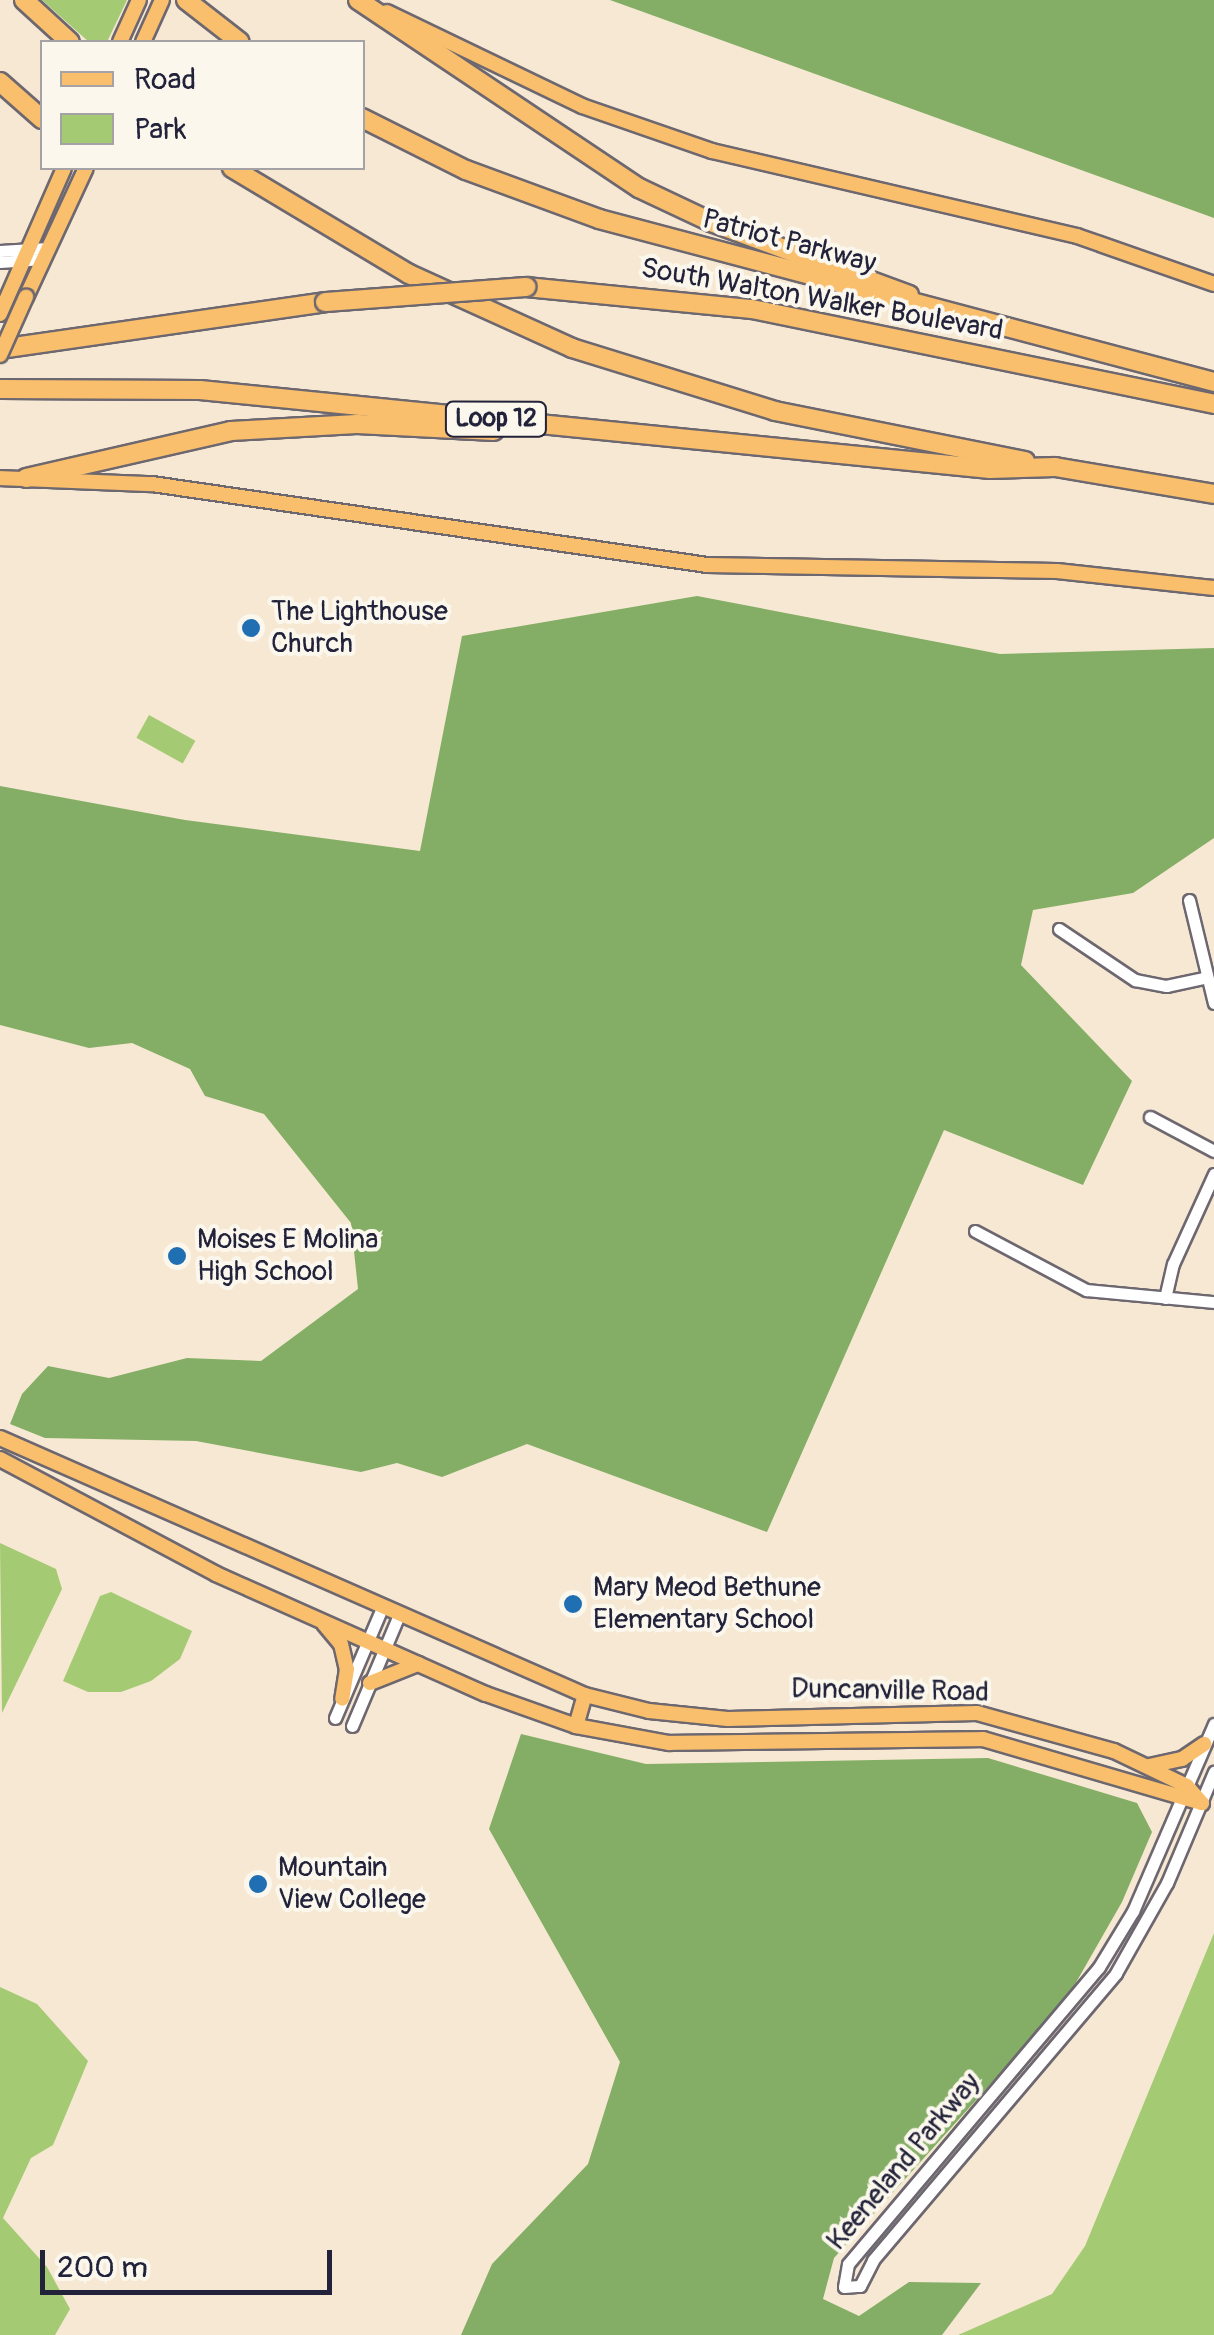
<!DOCTYPE html>
<html>
<head>
<meta charset="utf-8">
<style>
	body { margin:0 }
	#map { position:relative; width:1214px; height:2335px; overflow:hidden; background:#f7e8d3; font-family:Pangolin,sans-serif }
	div>[style] { position:absolute }
	[style*='--x'] { left:calc(var(--x)*1px); top:calc(var(--y)*1px); width:calc(var(--w)*1px); rotate:calc(var(--a)*1deg) }
	.green>* { inset:0; background:#a5ca74; transform-origin:0 0 }
	.forest>* { inset:0; background:#84ae66 }
	.roads { filter:drop-shadow(2px 0 #6d6770) drop-shadow(-2px 0 #6d6770) drop-shadow(0 2px #6d6770) drop-shadow(0 -2px #6d6770) }
	.minor>* { height:11px; margin:-5.5px; padding:0 5.5px; transform-origin:5.5px; border-radius:5.5px; background:#fff }
	.major>* { height:14px; margin:-7px; padding:0 7px; transform-origin:7px; border-radius:7px; background:#f9bf6c }
	.highway>* { height:18px; margin:-9px; padding:0 9px; transform-origin:9px; border-radius:9px; background:#f9bf6c }
	.bridges { filter:drop-shadow(2px 0 #6d6770) drop-shadow(-2px 0 #6d6770) drop-shadow(0 2px #6d6770) drop-shadow(0 -2px #6d6770) }
	.major-bridge>* { height:14px; margin:-7px; padding:0 7px; transform-origin:7px; border-radius:7px; background:#f9bf6c }
	.highway-bridge>* { height:18px; margin:-9px; padding:0 9px; transform-origin:9px; border-radius:9px; background:#f9bf6c }
	.dots>* { width:28px; height:28px; translate:-50% -50%; box-sizing:border-box; border:5px solid #fbf7ec; border-radius:50% }
	span { translate:-50% -50%; white-space:nowrap; text-align:center; line-height:1.15; -webkit-text-stroke:8px #fbf7ec; paint-order:stroke }
	.shield-label span { padding:2px 8px; background:#fbf7ec; border:2px solid; border-radius:8px; -webkit-text-stroke-width:0 }
	.shield-label { font-size:25px; color:#22223b; font-weight:700 }
	.street-label { font-size:28px; color:#22223b }
	.poi-label { font-size:28px; color:#22223b }
	.left { translate:0 -50%; text-align:left }
	.legend { position:absolute; left:40px; top:40px; width:325px; height:130px; box-sizing:border-box; background:#fbf7ec; border:2px solid #a4a2a5; margin:0; padding:12px 18px; list-style:none; font-size:30px; color:#22223b }
	.legend li { display:flex; align-items:center; gap:20px; height:50px }
	.legend b { width:50px; border:2px solid #a4a2a5 }
	.scale { position:absolute; left:40px; top:2250px; width:292px; height:45px; box-sizing:border-box; border:5px solid #22223b; border-top:0; padding-left:12px; font-size:30px; line-height:35px; white-space:nowrap; color:#22223b; -webkit-text-stroke:8px #fbf7ec; paint-order:stroke }
</style>
</head>
<body>
<div id="map">
	<div class="green">
		<i style="clip-path:polygon(42px 0,127px 0,107px 42px,89px 42px)"></i>
		<i style="left:149px;top:715px;width:53px;height:26px;rotate:29deg"></i>
		<i style="clip-path:polygon(0 1543px,56px 1569px,62px 1589px,2px 1713px)"></i>
		<i style="clip-path:polygon(111px 1592px,192px 1631px,180px 1659px,151px 1681px,121px 1692px,88px 1692px,63px 1681px,100px 1596px)"></i>
		<i style="clip-path:polygon(1214px 1933px,1214px 2335px,958px 2335px,1052px 2294px,1085px 2246px)"></i>
		<i style="clip-path:polygon(0 1987px,37px 2004px,88px 2061px,53px 2145px,31px 2158px,3px 2218px,47px 2267px,70px 2309px,55px 2335px,0 2335px)"></i>
	</div>
	<div class="forest">
		<i style="clip-path:polygon(611px 0,1214px 0,1214px 218px,610px 0)"></i>
		<i style="clip-path:polygon(697px 596px,1000px 654px,1214px 648px,1214px 838px,1133px 893px,1033px 910px,1021px 965px,1132px 1081px,1083px 1185px,944px 1130px,767px 1532px,527px 1444px,442px 1477px,397px 1463px,361px 1472px,196px 1441px,45px 1438px,10px 1424px,22px 1394px,48px 1366px,109px 1378px,187px 1358px,261px 1361px,358px 1289px,351px 1223px,264px 1114px,205px 1096px,190px 1069px,132px 1043px,89px 1048px,0 1025px,0 786px,185px 820px,420px 851px,462px 636px)"></i>
		<i style="clip-path:polygon(521px 1734px,646px 1764px,988px 1758px,1137px 1803px,1152px 1832px,1122px 1902px,1066px 2000px,834px 2258px,823px 2299px,859px 2316px,909px 2282px,981px 2283px,942px 2335px,461px 2335px,492px 2264px,588px 2164px,620px 2062px,489px 1829px)"></i>
	</div>
	<div class="roads">
		<div class="minor">
			<i style="--x:0;--y:251;--w:48;--a:-3.6"></i>
			<i style="--x:0;--y:262;--w:43;--a:-4"></i>
			<i style="--x:1189;--y:900;--w:106;--a:76.4"></i>
			<i style="--x:1059;--y:929;--w:92;--a:33.9"></i>
			<i style="--x:1135;--y:980;--w:32;--a:11"></i>
			<i style="--x:1166;--y:986;--w:40;--a:-12"></i>
			<i style="--x:1150;--y:1117;--w:72;--a:28"></i>
			<i style="--x:975;--y:1231;--w:126;--a:28"></i>
			<i style="--x:1086;--y:1290;--w:129;--a:5.4"></i>
			<i style="--x:1165;--y:1298;--w:35;--a:-77"></i>
			<i style="--x:1173;--y:1264;--w:99;--a:-65.5"></i>
			<i style="--x:335;--y:1718;--w:120;--a:-66.9"></i>
			<i style="--x:1214;--y:1724;--w:204;--a:113.4"></i>
			<i style="--x:1133;--y:1911;--w:66;--a:121.3"></i>
			<i style="--x:1099;--y:1967;--w:389;--a:130.2"></i>
			<i style="--x:848;--y:2264;--w:23;--a:100"></i>
			<i style="--x:844;--y:2287;--w:16;--a:-4"></i>
			<i style="--x:860;--y:2286;--w:29;--a:-63"></i>
			<i style="--x:873;--y:2260;--w:376;--a:-49.7"></i>
			<i style="--x:1116;--y:1973;--w:103;--a:-60.5"></i>
			<i style="--x:1167;--y:1883;--w:121;--a:-67.1"></i>
			<i style="--x:352;--y:1726;--w:121;--a:-67.1"></i>
		</div>
		<div class="major">
			<i style="--x:387;--y:12;--w:216;--a:25.7"></i>
			<i style="--x:582;--y:106;--w:138;--a:19.1"></i>
			<i style="--x:712;--y:151;--w:375;--a:13.1"></i>
			<i style="--x:1077;--y:236;--w:145;--a:19.3"></i>
			<i style="--x:120;--y:42;--w:46;--a:-65.7"></i>
			<i style="--x:143;--y:42;--w:46;--a:-65.7"></i>
			<i style="--x:26;--y:297;--w:142;--a:-65.1"></i>
			<i style="--x:0;--y:314;--w:159;--a:-66.3"></i>
			<i style="--x:0;--y:478;--w:152;--a:2.3"></i>
			<i style="--x:152;--y:484;--w:561;--a:8.3"></i>
			<i style="--x:707;--y:565;--w:350;--a:1"></i>
			<i style="--x:1057;--y:571;--w:158;--a:6.2"></i>
			<i style="--x:0;--y:1438;--w:639;--a:23.72"></i>
			<i style="--x:585;--y:1695;--w:66;--a:14"></i>
			<i style="--x:649;--y:1711;--w:79;--a:5.8"></i>
			<i style="--x:728;--y:1719;--w:249;--a:-1.4"></i>
			<i style="--x:977;--y:1713;--w:142;--a:15.5"></i>
			<i style="--x:1114;--y:1751;--w:81;--a:25.6"></i>
			<i style="--x:1187;--y:1786;--w:23;--a:49"></i>
			<i style="--x:0;--y:1459;--w:245;--a:28"></i>
			<i style="--x:216;--y:1574;--w:295;--a:24"></i>
			<i style="--x:486;--y:1694;--w:96;--a:19.6"></i>
			<i style="--x:576;--y:1726;--w:95;--a:10.4"></i>
			<i style="--x:669;--y:1743;--w:314;--a:-0.7"></i>
			<i style="--x:983;--y:1739;--w:228;--a:16.3"></i>
			<i style="--x:324;--y:1624;--w:26;--a:50"></i>
			<i style="--x:341;--y:1644;--w:26;--a:77"></i>
			<i style="--x:347;--y:1669;--w:30;--a:99"></i>
			<i style="--x:370;--y:1683;--w:52;--a:-21.6"></i>
			<i style="--x:576;--y:1726;--w:32;--a:-74"></i>
			<i style="--x:1149;--y:1766;--w:34;--a:-12"></i>
			<i style="--x:1182;--y:1759;--w:27;--a:-34"></i>
		</div>
		<div class="highway">
			<i style="--x:24;--y:0;--w:62;--a:42.4"></i>
			<i style="--x:186;--y:0;--w:68;--a:37.9"></i>
			<i style="--x:358;--y:0;--w:338;--a:33.8"></i>
			<i style="--x:639;--y:188;--w:80;--a:25.3"></i>
			<i style="--x:711;--y:222;--w:211;--a:20.2"></i>
			<i style="--x:0;--y:82;--w:56;--a:41.4"></i>
			<i style="--x:362;--y:118;--w:116;--a:26.6"></i>
			<i style="--x:466;--y:170;--w:142;--a:20.2"></i>
			<i style="--x:599;--y:219;--w:636;--a:14.84"></i>
			<i style="--x:232;--y:168;--w:206;--a:30.9"></i>
			<i style="--x:409;--y:274;--w:179;--a:24.4"></i>
			<i style="--x:572;--y:348;--w:213;--a:17.2"></i>
			<i style="--x:775;--y:411;--w:255;--a:11.3"></i>
			<i style="--x:526;--y:287;--w:227;--a:5.6"></i>
			<i style="--x:752;--y:309;--w:472;--a:11.6"></i>
			<i style="--x:0;--y:349;--w:328;--a:-8.2"></i>
			<i style="--x:0;--y:389;--w:200;--a:0.3"></i>
			<i style="--x:200;--y:390;--w:794;--a:5.71"></i>
			<i style="--x:990;--y:469;--w:65;--a:-1.8"></i>
			<i style="--x:1055;--y:467;--w:161;--a:9.6"></i>
			<i style="--x:26;--y:478;--w:210;--a:-12.9"></i>
			<i style="--x:231;--y:431;--w:126;--a:-3.2"></i>
			<i style="--x:357;--y:424;--w:137;--a:2.9"></i>
		</div>
	</div>
	<div class="bridges">
		<div class="major-bridge">
			<i style="--x:0;--y:355;--w:64;--a:-65.9"></i>
		</div>
		<div class="highway-bridge">
			<i style="--x:325;--y:302;--w:202;--a:-4.3"></i>
		</div>
	</div>
	<div class="dots">
		<i style="left:251px;top:628px;background:#1f6fb2"></i>
		<i style="left:177px;top:1256px;background:#1f6fb2"></i>
		<i style="left:573px;top:1604px;background:#1f6fb2"></i>
		<i style="left:258px;top:1884px;background:#1f6fb2"></i>
	</div>
	<div class="shield-label">
		<span style="left:496px;top:419px">Loop 12</span>
	</div>
	<div class="street-label">
		<span style="left:789px;top:242px;rotate:15deg">Patriot Parkway</span>
		<span style="left:822px;top:300px;rotate:10deg">South Walton Walker Boulevard</span>
		<span style="left:890px;top:1691px;rotate:1deg">Duncanville Road</span>
		<span style="left:904px;top:2162px;rotate:-50deg">Keeneland Parkway</span>
	</div>
	<div class="poi-label">
		<span class="left" style="left:271px;top:628px">The Lighthouse<br>Church</span>
		<span class="left" style="left:197px;top:1256px">Moises E Molina<br>High School</span>
		<span class="left" style="left:593px;top:1604px">Mary Meod Bethune<br>Elementary School</span>
		<span class="left" style="left:278px;top:1884px">Mountain<br>View College</span>
	</div>
	<ul class="legend">
	<li><b style="height:12px;background:#f9bf6c"></b>Road</li>
	<li><b style="height:28px;background:#a5ca74"></b>Park</li>
	</ul>
	<div class="scale">200 m</div>
</div>
</body>
</html>
